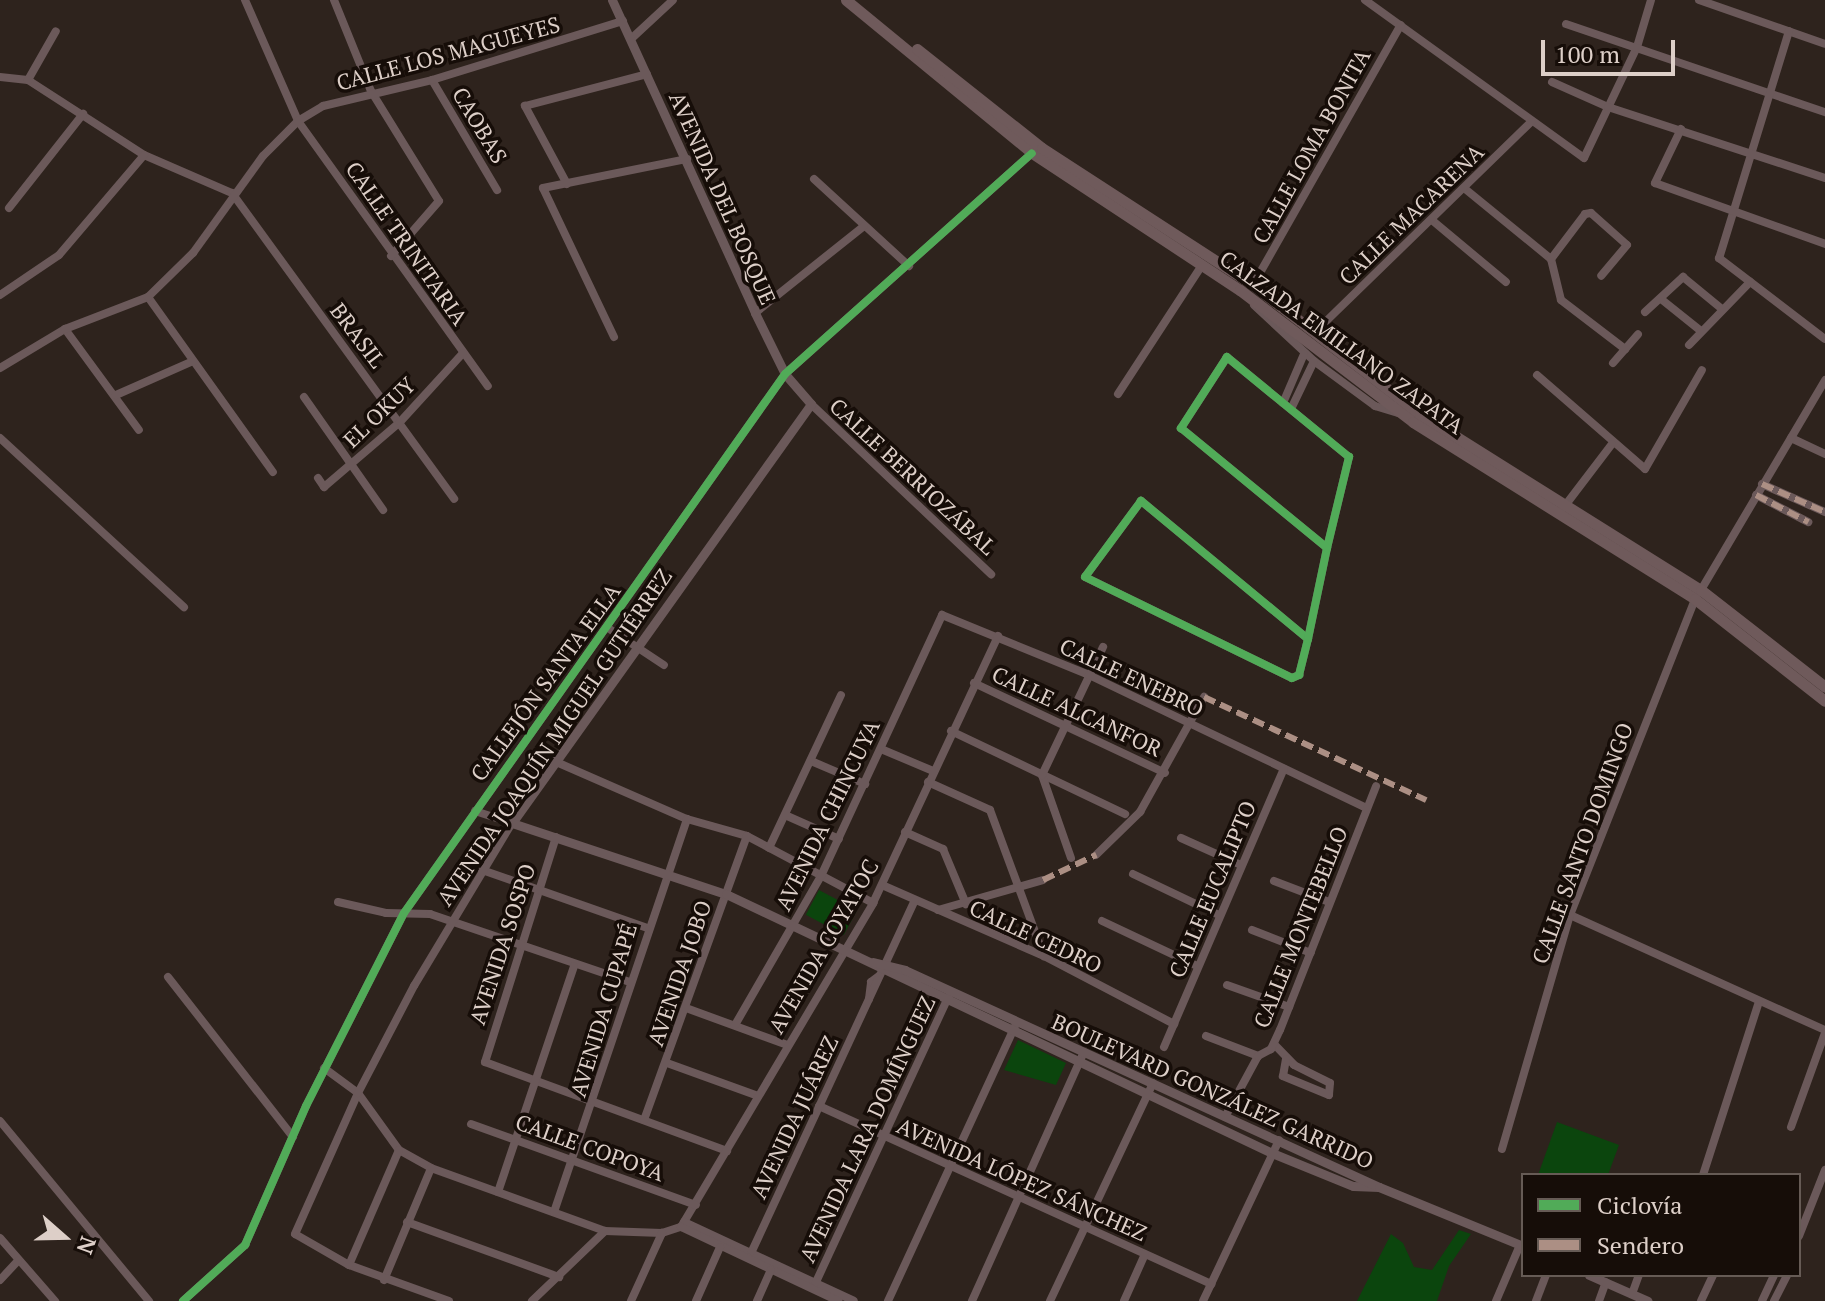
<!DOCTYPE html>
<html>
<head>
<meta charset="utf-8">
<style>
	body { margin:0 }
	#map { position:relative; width:1825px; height:1301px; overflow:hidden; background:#2e231d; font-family:"PT Serif",serif }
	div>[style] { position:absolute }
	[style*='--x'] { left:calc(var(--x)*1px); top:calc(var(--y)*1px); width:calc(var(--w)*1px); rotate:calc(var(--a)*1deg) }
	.green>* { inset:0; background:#0b450d; transform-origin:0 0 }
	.minor>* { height:8px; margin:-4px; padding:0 4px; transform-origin:4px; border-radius:4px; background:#6b595a }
	.tertiary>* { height:9px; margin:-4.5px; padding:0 4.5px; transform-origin:4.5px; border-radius:4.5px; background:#6b595a }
	.secondary>* { height:11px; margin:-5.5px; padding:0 5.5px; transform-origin:5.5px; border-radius:5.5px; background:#6f5a5b }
	.quiet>* { height:6px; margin-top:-3px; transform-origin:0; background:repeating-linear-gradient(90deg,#ac8f84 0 12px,transparent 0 18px) }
	.cycleway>* { height:8px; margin:-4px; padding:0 4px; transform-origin:4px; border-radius:4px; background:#51ab58 }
	span { translate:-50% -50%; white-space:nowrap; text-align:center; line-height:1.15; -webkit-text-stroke:7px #160d08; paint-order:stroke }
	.street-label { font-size:22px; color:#ddcfc8 }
	.legend { position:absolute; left:1521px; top:1173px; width:280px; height:104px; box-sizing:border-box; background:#160d08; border:2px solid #665b55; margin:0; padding:10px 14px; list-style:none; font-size:24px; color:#ddcfc8 }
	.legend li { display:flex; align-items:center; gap:16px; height:40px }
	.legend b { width:40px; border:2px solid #665b55 }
	.north { position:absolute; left:24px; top:1197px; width:80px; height:80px; -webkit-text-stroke:6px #160d08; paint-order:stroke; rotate:110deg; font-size:22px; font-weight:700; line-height:32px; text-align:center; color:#ddcfc8 }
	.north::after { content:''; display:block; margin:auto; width:28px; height:36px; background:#ddcfc8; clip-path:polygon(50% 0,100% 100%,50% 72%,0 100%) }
	.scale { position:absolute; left:1541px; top:40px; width:134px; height:36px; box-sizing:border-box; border:4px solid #ddcfc8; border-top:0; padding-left:10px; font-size:24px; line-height:28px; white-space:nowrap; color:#ddcfc8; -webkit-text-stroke:6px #160d08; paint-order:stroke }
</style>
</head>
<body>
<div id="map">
	<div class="green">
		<i style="left:819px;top:890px;width:43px;height:28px;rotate:28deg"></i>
		<i style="clip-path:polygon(1018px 1040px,1066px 1063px,1056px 1085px,1004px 1070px)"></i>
		<i style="clip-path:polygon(1557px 1122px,1619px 1145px,1608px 1175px,1538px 1175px)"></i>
		<i style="clip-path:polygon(1459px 1230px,1471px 1234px,1449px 1266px,1437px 1301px,1357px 1301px,1391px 1234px,1403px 1243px,1414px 1267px,1432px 1270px)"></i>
	</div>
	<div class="minor">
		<i style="--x:245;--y:0;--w:132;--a:66.3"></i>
		<i style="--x:298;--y:121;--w:326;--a:54.4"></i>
		<i style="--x:334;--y:0;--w:98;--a:67.9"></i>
		<i style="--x:371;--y:91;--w:129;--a:58.3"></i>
		<i style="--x:439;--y:201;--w:73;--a:131.1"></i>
		<i style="--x:1365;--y:0;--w:270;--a:35.8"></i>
		<i style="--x:1584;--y:158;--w:123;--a:-64.5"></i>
		<i style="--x:1637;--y:47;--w:49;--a:-73.4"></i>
		<i style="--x:1699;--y:0;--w:133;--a:19.2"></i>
		<i style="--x:1566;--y:24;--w:274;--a:18.8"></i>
		<i style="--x:1789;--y:31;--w:238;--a:107.1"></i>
		<i style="--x:1719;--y:258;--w:133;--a:37.4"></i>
		<i style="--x:631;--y:39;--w:57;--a:-42.9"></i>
		<i style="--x:0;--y:77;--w:28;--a:6"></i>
		<i style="--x:28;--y:80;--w:138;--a:32.9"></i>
		<i style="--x:144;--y:155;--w:96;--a:23.4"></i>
		<i style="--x:232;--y:193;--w:378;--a:54"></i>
		<i style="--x:28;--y:80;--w:56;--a:-60.3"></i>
		<i style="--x:432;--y:80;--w:128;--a:59.4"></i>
		<i style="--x:1552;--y:82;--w:61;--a:24.1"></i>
		<i style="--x:1608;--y:107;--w:228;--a:18.1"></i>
		<i style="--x:1681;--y:129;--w:60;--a:115.7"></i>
		<i style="--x:1655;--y:183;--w:181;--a:19.7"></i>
		<i style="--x:814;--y:179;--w:129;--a:42.5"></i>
		<i style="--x:567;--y:184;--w:89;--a:-118.3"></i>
		<i style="--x:525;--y:106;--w:126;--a:-14.7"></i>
		<i style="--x:1464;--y:188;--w:112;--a:39.2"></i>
		<i style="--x:1551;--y:259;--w:42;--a:76.3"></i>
		<i style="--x:1561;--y:300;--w:81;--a:37.4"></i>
		<i style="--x:9;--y:208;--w:120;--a:-51.8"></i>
		<i style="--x:1433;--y:221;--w:95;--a:39.9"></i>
		<i style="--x:1551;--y:259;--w:56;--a:-52.9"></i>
		<i style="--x:1585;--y:214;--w:6;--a:-9"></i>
		<i style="--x:1591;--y:213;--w:48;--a:41.6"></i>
		<i style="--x:1627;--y:245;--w:40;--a:130"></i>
		<i style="--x:1253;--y:285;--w:299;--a:-60.4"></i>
		<i style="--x:0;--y:295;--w:71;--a:-34.1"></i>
		<i style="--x:59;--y:255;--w:131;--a:-49.6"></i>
		<i style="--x:148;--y:297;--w:215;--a:54.5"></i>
		<i style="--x:1661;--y:299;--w:51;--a:38.7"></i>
		<i style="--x:1254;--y:305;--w:82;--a:43"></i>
		<i style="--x:1314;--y:361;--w:76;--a:36.4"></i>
		<i style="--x:1375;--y:406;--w:24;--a:17"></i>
		<i style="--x:1645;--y:312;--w:52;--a:-42.6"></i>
		<i style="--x:1683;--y:277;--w:50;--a:39.4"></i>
		<i style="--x:755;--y:313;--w:139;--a:-38.6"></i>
		<i style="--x:65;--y:329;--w:125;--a:53.8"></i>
		<i style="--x:1316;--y:331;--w:300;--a:-44.2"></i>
		<i style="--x:614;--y:337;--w:165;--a:-115.5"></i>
		<i style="--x:543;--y:188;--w:147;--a:-11.4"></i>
		<i style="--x:1689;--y:345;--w:88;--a:-45.9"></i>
		<i style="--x:1613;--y:363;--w:38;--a:-49"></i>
		<i style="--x:0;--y:368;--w:76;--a:-31"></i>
		<i style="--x:65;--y:329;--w:89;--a:-21.1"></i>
		<i style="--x:148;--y:297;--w:63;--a:-44.4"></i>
		<i style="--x:193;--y:253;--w:120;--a:-54.2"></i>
		<i style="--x:263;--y:156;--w:49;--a:-45"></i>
		<i style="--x:298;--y:121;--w:29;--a:-31"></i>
		<i style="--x:323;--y:106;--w:112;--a:-13.4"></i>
		<i style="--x:432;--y:80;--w:200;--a:-17.2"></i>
		<i style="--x:1537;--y:375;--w:143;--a:41"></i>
		<i style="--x:1645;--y:469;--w:114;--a:-60.1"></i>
		<i style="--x:1118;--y:394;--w:154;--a:-56.9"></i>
		<i style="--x:116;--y:395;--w:84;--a:-23.8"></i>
		<i style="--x:304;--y:397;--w:138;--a:55"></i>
		<i style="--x:1283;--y:403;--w:53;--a:-66.8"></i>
		<i style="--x:811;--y:404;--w:248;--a:43.4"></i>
		<i style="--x:1291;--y:409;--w:53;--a:-64.4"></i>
		<i style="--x:0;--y:438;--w:250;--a:42.6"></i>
		<i style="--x:1791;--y:438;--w:38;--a:25"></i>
		<i style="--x:318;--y:478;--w:11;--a:56"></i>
		<i style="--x:324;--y:487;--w:100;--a:-40.5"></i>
		<i style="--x:400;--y:422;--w:93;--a:-47.6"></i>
		<i style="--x:1762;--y:484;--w:69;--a:24"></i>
		<i style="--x:1756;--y:495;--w:59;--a:27.4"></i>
		<i style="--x:1564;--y:507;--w:79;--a:-52.7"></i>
		<i style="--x:1701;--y:590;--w:244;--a:-59.4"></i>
		<i style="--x:608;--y:628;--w:67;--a:33.5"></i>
		<i style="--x:1308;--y:639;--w:217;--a:-140.4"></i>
		<i style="--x:1141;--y:501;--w:94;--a:126.4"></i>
		<i style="--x:1085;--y:577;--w:230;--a:26"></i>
		<i style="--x:1292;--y:678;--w:8;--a:-23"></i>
		<i style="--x:1299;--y:675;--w:37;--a:-76"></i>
		<i style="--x:1308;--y:639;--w:93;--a:-78.2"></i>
		<i style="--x:1327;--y:548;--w:94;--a:-76.4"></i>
		<i style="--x:1349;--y:457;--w:158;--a:-140.7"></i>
		<i style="--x:1227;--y:357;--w:85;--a:122.9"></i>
		<i style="--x:1181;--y:428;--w:189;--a:39.4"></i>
		<i style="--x:974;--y:683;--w:211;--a:25.2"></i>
		<i style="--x:951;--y:731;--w:193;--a:25.5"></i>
		<i style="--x:881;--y:749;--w:56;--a:22.9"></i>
		<i style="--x:554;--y:761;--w:145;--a:23.6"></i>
		<i style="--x:687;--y:819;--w:62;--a:15.8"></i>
		<i style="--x:747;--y:836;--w:143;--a:28"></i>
		<i style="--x:811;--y:761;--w:59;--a:23.1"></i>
		<i style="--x:928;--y:782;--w:68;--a:24.3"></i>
		<i style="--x:990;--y:810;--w:156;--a:69.7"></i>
		<i style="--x:785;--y:815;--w:59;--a:24"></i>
		<i style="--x:905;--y:832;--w:42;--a:24.1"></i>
		<i style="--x:943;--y:849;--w:60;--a:67.3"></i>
		<i style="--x:556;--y:837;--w:236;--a:107.5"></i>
		<i style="--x:485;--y:1062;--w:258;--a:20.2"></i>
		<i style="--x:1181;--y:838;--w:66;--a:24.2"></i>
		<i style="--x:769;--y:848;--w:169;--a:-64.8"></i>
		<i style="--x:1096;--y:855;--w:62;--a:-44.3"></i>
		<i style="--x:1140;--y:812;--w:132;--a:-60.9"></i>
		<i style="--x:1071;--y:858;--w:88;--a:-109.3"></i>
		<i style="--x:1042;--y:775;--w:142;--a:-64.5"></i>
		<i style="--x:482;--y:870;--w:176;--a:19.3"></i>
		<i style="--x:1133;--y:874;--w:95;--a:25.5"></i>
		<i style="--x:1274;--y:881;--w:59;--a:20.9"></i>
		<i style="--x:882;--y:885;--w:177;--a:23.7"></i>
		<i style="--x:1044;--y:956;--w:147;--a:27.6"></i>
		<i style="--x:338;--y:902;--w:49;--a:12.9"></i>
		<i style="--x:386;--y:913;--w:44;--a:1.3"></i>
		<i style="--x:430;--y:914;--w:211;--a:18.8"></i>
		<i style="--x:938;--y:910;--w:109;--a:-15.9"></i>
		<i style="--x:1570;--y:915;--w:280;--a:24.3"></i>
		<i style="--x:1102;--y:921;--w:105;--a:25.3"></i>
		<i style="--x:1252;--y:930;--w:63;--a:21.3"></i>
		<i style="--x:168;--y:977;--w:203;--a:52"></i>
		<i style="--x:1227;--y:985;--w:66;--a:19.5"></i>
		<i style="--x:869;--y:999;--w:17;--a:-83"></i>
		<i style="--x:871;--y:982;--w:10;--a:-37"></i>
		<i style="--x:686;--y:1008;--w:108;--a:20.1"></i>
		<i style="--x:735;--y:1025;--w:172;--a:-60"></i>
		<i style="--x:821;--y:876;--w:288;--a:-65.1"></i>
		<i style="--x:942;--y:615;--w:159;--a:22.2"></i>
		<i style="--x:1089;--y:675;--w:308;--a:25.6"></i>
		<i style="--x:1206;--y:1036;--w:56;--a:21"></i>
		<i style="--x:1274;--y:1044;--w:29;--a:46"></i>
		<i style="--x:1294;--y:1065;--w:40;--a:26.6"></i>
		<i style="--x:1330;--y:1083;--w:12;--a:95"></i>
		<i style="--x:1329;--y:1095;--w:50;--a:-157.6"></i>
		<i style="--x:1283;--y:1076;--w:17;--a:-80"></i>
		<i style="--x:1164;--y:1047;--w:303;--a:-66.7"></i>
		<i style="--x:667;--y:1063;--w:97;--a:19.9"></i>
		<i style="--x:324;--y:1068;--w:42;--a:36.3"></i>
		<i style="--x:358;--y:1093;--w:70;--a:54.3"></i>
		<i style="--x:399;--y:1150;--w:37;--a:29"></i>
		<i style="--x:431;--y:1168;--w:185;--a:19.9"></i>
		<i style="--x:605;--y:1231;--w:57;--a:2"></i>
		<i style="--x:662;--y:1233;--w:20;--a:-18"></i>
		<i style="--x:681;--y:1227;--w:377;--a:-59.3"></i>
		<i style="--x:873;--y:903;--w:295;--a:-64.9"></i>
		<i style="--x:819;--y:1106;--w:431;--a:24.4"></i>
		<i style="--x:1225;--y:1117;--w:69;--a:-61.6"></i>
		<i style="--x:1258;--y:1056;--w:15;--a:-28"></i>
		<i style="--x:1271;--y:1049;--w:21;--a:-65"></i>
		<i style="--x:1280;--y:1030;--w:262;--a:-68.5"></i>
		<i style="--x:644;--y:1120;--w:302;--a:-70.1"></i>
		<i style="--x:0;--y:1121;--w:234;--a:50.4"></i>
		<i style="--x:471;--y:1124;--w:239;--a:19.8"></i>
		<i style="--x:1791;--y:1127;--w:100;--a:-70.1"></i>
		<i style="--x:1502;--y:1149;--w:244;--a:-73.8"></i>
		<i style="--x:1570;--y:915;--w:340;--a:-68.4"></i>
		<i style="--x:1703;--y:1175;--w:182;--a:-72.1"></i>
		<i style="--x:498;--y:1192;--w:238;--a:-71.4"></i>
		<i style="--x:554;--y:1212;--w:415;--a:-71.3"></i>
		<i style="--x:407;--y:1222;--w:162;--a:19.9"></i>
		<i style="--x:684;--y:1222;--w:187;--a:24.9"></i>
		<i style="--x:681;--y:1227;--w:174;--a:25.2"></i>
		<i style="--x:1799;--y:1236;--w:71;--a:-68.5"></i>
		<i style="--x:0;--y:1238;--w:84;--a:48.9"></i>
		<i style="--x:752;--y:1251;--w:387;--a:-65.1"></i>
		<i style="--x:349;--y:1265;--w:125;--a:-66.5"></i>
		<i style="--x:0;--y:1280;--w:26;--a:-47"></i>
		<i style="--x:384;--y:1280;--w:121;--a:-67.2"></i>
		<i style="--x:816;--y:1282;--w:315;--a:-65.1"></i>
		<i style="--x:1632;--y:1294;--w:20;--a:-70"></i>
		<i style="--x:183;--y:1301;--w:84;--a:-42.1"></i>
		<i style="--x:245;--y:1245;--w:152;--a:-66.3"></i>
		<i style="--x:306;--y:1106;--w:216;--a:-63.1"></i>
		<i style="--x:404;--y:913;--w:660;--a:-54.74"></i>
		<i style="--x:785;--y:374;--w:331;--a:-41.8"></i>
		<i style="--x:449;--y:1301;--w:106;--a:-160.2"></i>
		<i style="--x:349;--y:1265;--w:62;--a:-150.1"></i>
		<i style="--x:295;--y:1234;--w:154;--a:-65.9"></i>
		<i style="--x:358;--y:1093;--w:121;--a:-62.4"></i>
		<i style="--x:414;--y:986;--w:190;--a:-59"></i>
		<i style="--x:512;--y:823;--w:39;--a:-162"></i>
		<i style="--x:532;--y:1301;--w:101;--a:-43.8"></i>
		<i style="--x:631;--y:1301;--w:75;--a:-65.5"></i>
		<i style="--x:696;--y:1301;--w:59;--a:-66"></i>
		<i style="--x:757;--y:1301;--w:34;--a:-66"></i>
		<i style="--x:888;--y:1301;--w:303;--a:-65.2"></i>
		<i style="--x:972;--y:1301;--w:273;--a:-65.8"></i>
		<i style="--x:1050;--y:1301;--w:241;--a:-64.7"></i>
		<i style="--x:1124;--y:1301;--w:51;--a:-65.9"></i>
		<i style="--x:1203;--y:1301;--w:178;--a:-64.7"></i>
		<i style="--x:1496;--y:1301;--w:61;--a:-66.8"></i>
		<i style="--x:1536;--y:1301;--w:28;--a:-69"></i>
		<i style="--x:1599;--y:1301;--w:20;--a:-70"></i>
		<i style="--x:1701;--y:1301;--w:29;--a:-65"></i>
		<i style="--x:1762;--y:1301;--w:29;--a:-65"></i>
		<i style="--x:1774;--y:1301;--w:29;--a:-63"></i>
	</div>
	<div class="tertiary">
		<i style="--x:612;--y:0;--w:344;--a:65.4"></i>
		<i style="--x:755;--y:313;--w:68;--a:63.8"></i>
		<i style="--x:785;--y:374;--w:40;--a:49"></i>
		<i style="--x:811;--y:404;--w:515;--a:125.51"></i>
		<i style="--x:512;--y:823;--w:225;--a:18.4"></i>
		<i style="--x:726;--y:894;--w:604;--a:25.38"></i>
		<i style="--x:1272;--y:1153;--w:87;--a:22.2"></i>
		<i style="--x:1353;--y:1186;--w:26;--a:2"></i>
		<i style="--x:873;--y:962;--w:33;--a:14"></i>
		<i style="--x:905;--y:970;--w:521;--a:24.6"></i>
		<i style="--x:1379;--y:1187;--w:156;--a:22.3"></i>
		<i style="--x:1589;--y:1275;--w:64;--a:23.8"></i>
	</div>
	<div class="secondary">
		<i style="--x:846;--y:0;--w:241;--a:39.4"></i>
		<i style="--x:1032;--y:153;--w:249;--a:33.4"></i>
		<i style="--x:1240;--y:290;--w:218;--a:37.3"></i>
		<i style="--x:1413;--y:422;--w:333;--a:32.1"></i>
		<i style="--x:1695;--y:599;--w:165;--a:38.1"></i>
		<i style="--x:917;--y:49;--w:159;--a:38.4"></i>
		<i style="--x:1042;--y:148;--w:252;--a:33"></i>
		<i style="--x:1253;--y:285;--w:211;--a:37.7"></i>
		<i style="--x:1420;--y:414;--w:332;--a:32.1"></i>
		<i style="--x:1701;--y:590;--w:157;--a:38"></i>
	</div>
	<div class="quiet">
		<i style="--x:1762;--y:484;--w:69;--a:24"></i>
		<i style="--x:1756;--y:495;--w:59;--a:27.4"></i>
		<i style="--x:1204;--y:697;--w:245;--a:24.9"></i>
		<i style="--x:1043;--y:880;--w:59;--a:-25.3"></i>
	</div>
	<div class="cycleway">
		<i style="--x:1308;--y:639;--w:217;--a:-140.4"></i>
		<i style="--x:1141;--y:501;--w:94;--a:126.4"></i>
		<i style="--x:1085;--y:577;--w:230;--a:26"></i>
		<i style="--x:1292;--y:678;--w:8;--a:-23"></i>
		<i style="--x:1299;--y:675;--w:37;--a:-76"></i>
		<i style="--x:1308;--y:639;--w:93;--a:-78.2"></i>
		<i style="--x:1327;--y:548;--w:94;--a:-76.4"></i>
		<i style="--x:1349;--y:457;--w:158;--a:-140.7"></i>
		<i style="--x:1227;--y:357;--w:85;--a:122.9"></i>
		<i style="--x:1181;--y:428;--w:189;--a:39.4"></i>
		<i style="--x:183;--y:1301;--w:84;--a:-42.1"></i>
		<i style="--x:245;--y:1245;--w:152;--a:-66.3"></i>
		<i style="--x:306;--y:1106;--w:216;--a:-63.1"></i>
		<i style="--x:404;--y:913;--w:660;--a:-54.74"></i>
		<i style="--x:785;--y:374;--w:331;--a:-41.8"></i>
	</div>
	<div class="street-label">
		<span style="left:448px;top:53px;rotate:-15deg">CALLE LOS MAGUEYES</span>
		<span style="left:480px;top:125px;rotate:59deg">CAOBAS</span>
		<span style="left:1311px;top:146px;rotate:-61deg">CALLE LOMA BONITA</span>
		<span style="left:723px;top:198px;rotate:66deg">AVENIDA DEL BOSQUE</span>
		<span style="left:1411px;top:214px;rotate:-44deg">CALLE MACARENA</span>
		<span style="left:407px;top:243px;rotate:55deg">CALLE TRINITARIA</span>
		<span style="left:358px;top:335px;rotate:53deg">BRASIL</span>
		<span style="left:1342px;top:342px;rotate:36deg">CALZADA EMILIANO ZAPATA</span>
		<span style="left:379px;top:412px;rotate:-44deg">EL OKUY</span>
		<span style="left:913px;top:476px;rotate:43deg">CALLE BERRIOZÁBAL</span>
		<span style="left:1132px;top:677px;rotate:25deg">CALLE ENEBRO</span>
		<span style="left:545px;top:682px;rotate:-54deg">CALLEJÓN SANTA ELLA</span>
		<span style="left:1077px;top:711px;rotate:25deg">CALLE ALCANFOR</span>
		<span style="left:554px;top:737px;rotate:-56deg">AVENIDA JOAQUÍN MIGUEL GUTIÉRREZ</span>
		<span style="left:827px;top:815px;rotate:-64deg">AVENIDA CHINCUYA</span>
		<span style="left:1582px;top:843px;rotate:-70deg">CALLE SANTO DOMINGO</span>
		<span style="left:1212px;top:889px;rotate:-67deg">CALLE EUCALIPTO</span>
		<span style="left:1300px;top:927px;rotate:-68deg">CALLE MONTEBELLO</span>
		<span style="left:1036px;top:936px;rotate:25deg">CALLE CEDRO</span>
		<span style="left:502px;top:944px;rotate:-72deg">AVENIDA SOSPO</span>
		<span style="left:823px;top:946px;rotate:-60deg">AVENIDA COYATOC</span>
		<span style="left:679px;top:973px;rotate:-71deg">AVENIDA JOBO</span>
		<span style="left:603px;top:1010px;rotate:-73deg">AVENIDA CUPAPÉ</span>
		<span style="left:1213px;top:1091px;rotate:24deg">BOULEVARD GONZÁLEZ GARRIDO</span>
		<span style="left:794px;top:1117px;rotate:-65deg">AVENIDA JUÁREZ</span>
		<span style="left:867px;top:1129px;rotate:-65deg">AVENIDA LARA DOMÍNGUEZ</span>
		<span style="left:590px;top:1147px;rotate:20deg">CALLE COPOYA</span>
		<span style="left:1022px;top:1179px;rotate:24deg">AVENIDA LÓPEZ SÁNCHEZ</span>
	</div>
	<ul class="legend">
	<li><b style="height:10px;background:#51ab58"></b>Ciclovía</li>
	<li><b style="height:10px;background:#ac8f84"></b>Sendero</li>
	</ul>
	<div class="north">N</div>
	<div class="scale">100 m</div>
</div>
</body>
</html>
